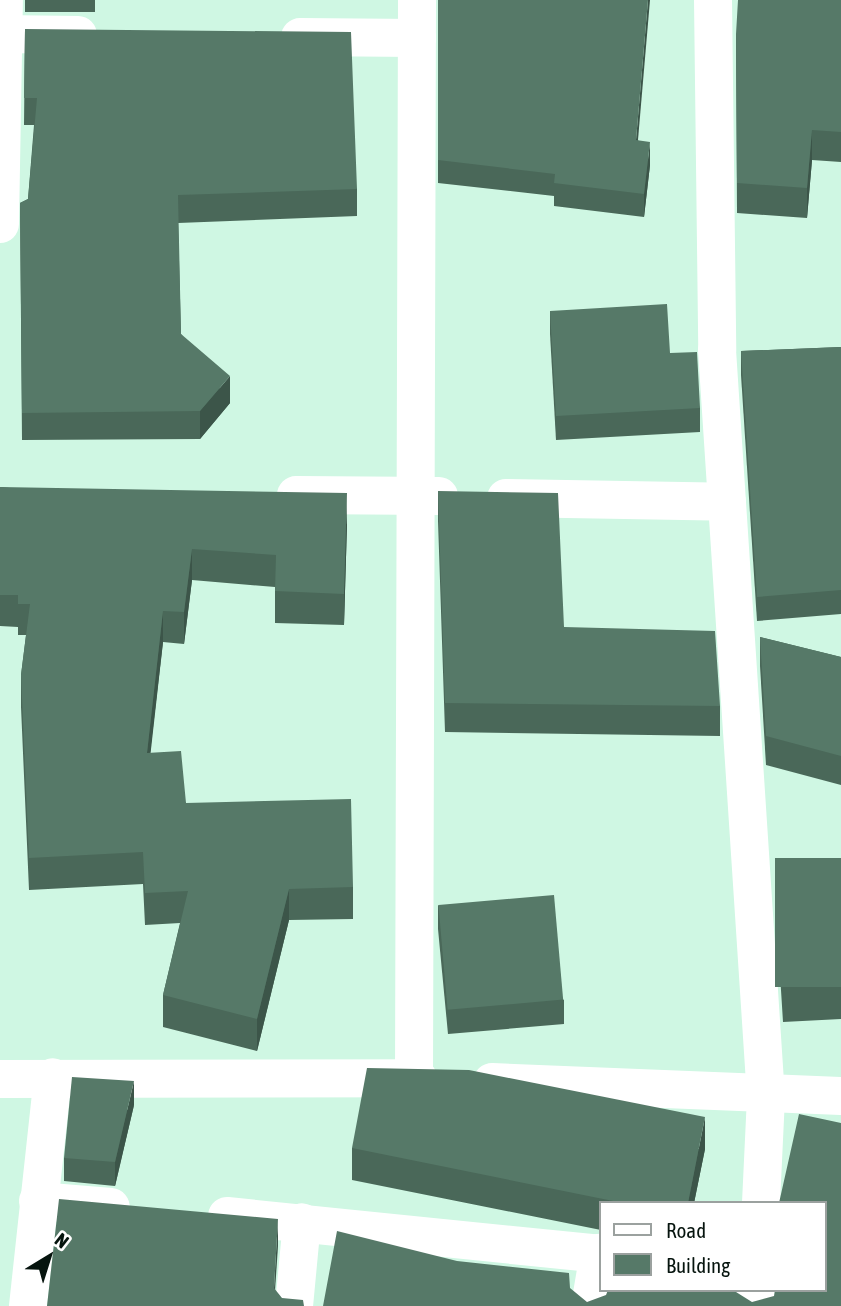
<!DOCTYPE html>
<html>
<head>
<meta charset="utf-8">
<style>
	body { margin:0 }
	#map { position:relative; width:841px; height:1306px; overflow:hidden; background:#cff7e3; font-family:"Asap Condensed",sans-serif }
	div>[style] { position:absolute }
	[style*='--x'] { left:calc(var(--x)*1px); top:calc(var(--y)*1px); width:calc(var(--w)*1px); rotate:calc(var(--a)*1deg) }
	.street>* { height:38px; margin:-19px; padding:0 19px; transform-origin:19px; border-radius:19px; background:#fff }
	.wall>* { inset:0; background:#4a6859; transform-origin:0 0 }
	.shaded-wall>* { inset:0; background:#3c5549 }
	.building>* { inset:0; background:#567968; transform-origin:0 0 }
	span { translate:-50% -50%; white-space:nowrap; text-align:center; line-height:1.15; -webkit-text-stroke:5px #fff; paint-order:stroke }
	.legend { position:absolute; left:599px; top:1201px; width:228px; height:91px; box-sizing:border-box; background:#fff; border:2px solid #9ba19f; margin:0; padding:9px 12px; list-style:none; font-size:21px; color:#06140e }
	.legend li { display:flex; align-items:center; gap:14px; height:35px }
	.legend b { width:35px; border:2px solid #9ba19f }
	.north { position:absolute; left:14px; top:1222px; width:70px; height:70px; -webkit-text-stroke:5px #fff; paint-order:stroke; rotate:38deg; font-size:19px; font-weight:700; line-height:28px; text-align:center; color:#06140e }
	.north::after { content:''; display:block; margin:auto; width:24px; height:32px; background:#06140e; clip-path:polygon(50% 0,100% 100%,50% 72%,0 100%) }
</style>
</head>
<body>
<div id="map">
	<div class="street">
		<i style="--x:713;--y:0;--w:350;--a:89.3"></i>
		<i style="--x:717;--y:350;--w:749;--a:86.25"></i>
		<i style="--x:766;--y:1097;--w:106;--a:92.7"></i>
		<i style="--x:0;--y:34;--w:78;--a:0.7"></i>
		<i style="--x:300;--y:37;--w:117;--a:0.5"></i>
		<i style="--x:0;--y:224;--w:224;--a:-89"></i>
		<i style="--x:296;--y:495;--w:143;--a:0.4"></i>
		<i style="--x:506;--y:498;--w:221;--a:1"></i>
		<i style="--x:414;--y:1078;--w:1078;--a:-89.84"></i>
		<i style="--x:0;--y:1079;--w:418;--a:-0.1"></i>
		<i style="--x:492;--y:1082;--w:349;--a:2.3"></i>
		<i style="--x:38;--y:1201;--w:73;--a:4.7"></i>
		<i style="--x:227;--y:1216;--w:376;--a:5.8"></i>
		<i style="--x:28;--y:1306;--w:230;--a:-83.8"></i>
		<i style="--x:294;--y:1306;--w:84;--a:-84.6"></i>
		<i style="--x:590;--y:1306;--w:54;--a:-80.4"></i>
		<i style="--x:754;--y:1306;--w:16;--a:-83"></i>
	</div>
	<div class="wall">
		<i style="left:25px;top:0;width:70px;height:12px"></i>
		<i style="clip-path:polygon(438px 0,638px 140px,650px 165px,644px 217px,554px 206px,554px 196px,438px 183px)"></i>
		<i style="clip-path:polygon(841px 0,841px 162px,812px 160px,807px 218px,737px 213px,736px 34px)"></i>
		<i style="clip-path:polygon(25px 29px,357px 189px,357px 216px,178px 223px,181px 334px,230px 403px,200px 439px,22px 440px,20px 203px,28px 199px,34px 125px,24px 125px)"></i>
		<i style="clip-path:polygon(550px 311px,670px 353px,700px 408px,700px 432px,556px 440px,550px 334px)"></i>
		<i style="clip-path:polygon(841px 347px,841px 614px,757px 621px,741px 375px,741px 351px)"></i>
		<i style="clip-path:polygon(0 487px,347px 524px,344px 625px,275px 623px,275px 587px,192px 580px,184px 644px,163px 642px,150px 753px,186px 803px,353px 887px,353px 919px,289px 920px,257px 1051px,163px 1027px,163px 995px,180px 923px,145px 925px,143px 884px,29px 890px,21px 707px,21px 675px,26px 635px,18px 635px,18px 627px,0 626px)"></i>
		<i style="clip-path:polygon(438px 491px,564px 627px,720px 706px,720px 736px,445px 732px,438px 521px)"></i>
		<i style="clip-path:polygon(760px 637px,841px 657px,841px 785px,766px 765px,760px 666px)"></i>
		<i style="clip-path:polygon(841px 858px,841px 1019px,783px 1022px,775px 894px,775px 862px)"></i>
		<i style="clip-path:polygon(438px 905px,564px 1000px,564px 1024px,448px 1034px,438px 929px)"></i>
		<i style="clip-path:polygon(134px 1105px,115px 1186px,64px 1181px,64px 1158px)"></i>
		<i style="clip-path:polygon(352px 1148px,705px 1149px,694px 1203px,601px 1203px,601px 1230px,352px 1180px)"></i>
	</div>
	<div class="shaded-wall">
		<i style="clip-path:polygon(648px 0,650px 0,636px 163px,636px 140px)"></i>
		<i style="clip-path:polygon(812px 130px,812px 160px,807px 218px,807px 188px)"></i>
		<i style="clip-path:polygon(650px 142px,650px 165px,644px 217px,644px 194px)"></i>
		<i style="clip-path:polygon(230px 376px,230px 403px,200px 439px,200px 411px)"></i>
		<i style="clip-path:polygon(347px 493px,347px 524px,344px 625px,344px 594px)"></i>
		<i style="clip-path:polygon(192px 549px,192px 580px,184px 644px,184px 612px)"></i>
		<i style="clip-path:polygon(163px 611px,163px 642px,147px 785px,147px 753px)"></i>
		<i style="clip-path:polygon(289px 889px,289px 920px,257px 1051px,257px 1019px)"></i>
		<i style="clip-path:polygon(134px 1081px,134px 1105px,115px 1186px,115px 1162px)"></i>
		<i style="clip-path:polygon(705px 1117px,705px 1149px,694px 1203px,688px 1203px)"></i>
		<i style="clip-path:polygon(278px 1219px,278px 1246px,274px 1306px,274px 1288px)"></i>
	</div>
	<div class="building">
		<i style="clip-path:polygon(438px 0,648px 0,636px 140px,650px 142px,644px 194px,554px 183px,555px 174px,438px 160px)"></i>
		<i style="clip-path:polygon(738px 0,841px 0,841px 132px,812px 130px,807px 188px,737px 183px,736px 34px)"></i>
		<i style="clip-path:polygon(25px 29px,351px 32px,357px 189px,178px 195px,181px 334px,230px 376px,200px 411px,22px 413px,20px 203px,28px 199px,37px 98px,24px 98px)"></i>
		<i style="clip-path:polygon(667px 304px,670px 353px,697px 352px,700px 408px,556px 416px,550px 311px)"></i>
		<i style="clip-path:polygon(841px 347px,841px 590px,757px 597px,741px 351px)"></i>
		<i style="clip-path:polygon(0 487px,347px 493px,344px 594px,275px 591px,276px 555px,192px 549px,184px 612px,163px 611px,147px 753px,181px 751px,186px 803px,351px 799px,353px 887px,289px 889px,257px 1019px,163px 995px,188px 891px,145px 893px,143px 852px,29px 858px,21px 675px,30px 604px,18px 604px,18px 595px,0 595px)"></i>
		<i style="clip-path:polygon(438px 491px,558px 493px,564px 627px,715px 631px,720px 706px,445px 703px)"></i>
		<i style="clip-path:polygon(760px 637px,841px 657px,841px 756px,766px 736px)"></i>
		<i style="left:841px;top:858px;width:129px;height:66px;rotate:90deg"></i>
		<i style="left:554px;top:895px;width:105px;height:116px;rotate:85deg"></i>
		<i style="clip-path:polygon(367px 1068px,469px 1070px,705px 1117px,688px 1203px,623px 1203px,352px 1148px)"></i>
		<i style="clip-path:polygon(72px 1077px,134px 1081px,115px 1162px,64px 1158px)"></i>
		<i style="clip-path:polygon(799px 1114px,841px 1123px,841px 1306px,323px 1306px,337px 1231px,457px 1261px,569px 1273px,570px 1288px,587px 1302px,606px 1295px,608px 1290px,719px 1290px,736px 1292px,752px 1302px,774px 1296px,775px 1290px,825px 1290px,825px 1203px,779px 1203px)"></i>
		<i style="clip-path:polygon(59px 1199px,278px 1219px,274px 1288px,282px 1298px,303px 1300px,304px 1306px,47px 1306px)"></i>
	</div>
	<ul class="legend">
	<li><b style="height:9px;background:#fff"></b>Road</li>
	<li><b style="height:19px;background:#567968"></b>Building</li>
	</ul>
	<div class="north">N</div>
</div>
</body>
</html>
